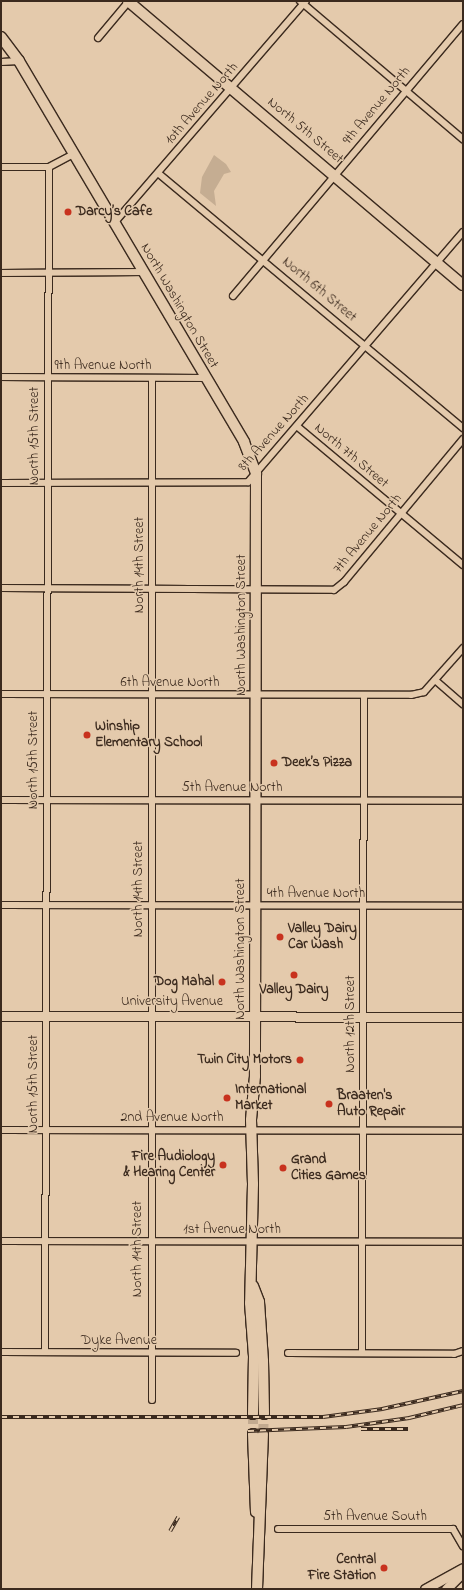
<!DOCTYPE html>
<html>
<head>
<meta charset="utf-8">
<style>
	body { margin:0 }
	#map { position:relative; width:464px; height:1590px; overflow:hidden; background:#e4caac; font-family:"Indie Flower",sans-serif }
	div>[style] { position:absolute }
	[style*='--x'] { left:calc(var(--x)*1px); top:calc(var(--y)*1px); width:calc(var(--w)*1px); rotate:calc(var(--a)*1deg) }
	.green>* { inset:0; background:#c5ad92 }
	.primary-tunnel>* { height:10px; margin-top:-5px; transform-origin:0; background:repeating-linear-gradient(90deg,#c2aa90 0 10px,transparent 0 15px) }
	.roads { filter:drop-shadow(1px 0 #3b2a1e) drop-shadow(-1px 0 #3b2a1e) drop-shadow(0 1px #3b2a1e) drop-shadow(0 -1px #3b2a1e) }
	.street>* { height:6px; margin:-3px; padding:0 3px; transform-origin:3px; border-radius:3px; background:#e4caac }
	.secondary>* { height:9px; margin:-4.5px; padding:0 4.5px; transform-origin:4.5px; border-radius:4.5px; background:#e4caac }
	.primary>* { height:10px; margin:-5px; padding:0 5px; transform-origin:5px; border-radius:5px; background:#e4caac }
	.rail>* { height:3.5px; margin-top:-1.75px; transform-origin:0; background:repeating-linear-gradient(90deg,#e4caac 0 6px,#3b2a1e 0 12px); box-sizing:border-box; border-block:1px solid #3b2a1e }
	.dots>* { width:11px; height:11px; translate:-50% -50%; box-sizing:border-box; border:2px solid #e4caac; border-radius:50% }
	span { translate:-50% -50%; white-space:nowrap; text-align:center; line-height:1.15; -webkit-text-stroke:3px #e4caac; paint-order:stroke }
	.street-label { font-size:14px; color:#3b2a1e }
	.poi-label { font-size:14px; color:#3b2a1e; font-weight:700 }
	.left { translate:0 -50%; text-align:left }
	.right { translate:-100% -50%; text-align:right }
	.frame { position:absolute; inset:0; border:2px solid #3b2a1e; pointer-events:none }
</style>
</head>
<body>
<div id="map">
	<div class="green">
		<i style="clip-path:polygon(214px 155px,226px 164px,231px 172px,224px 174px,214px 191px,216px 206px,200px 193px,202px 177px)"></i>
	</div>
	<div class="primary-tunnel">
		<i style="--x:253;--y:1414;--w:20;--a:90"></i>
		<i style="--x:263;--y:1434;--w:20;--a:-87"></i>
	</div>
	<div class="roads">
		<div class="street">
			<i style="--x:300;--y:1;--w:214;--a:40.3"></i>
			<i style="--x:98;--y:38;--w:48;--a:-50"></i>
			<i style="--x:1;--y:62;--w:18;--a:-3"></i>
			<i style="--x:1;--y:167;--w:48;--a:0"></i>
			<i style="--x:49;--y:167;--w:27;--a:-28"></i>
			<i style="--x:158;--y:173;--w:398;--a:39.9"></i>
			<i style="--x:115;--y:222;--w:292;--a:-49.2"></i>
			<i style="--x:1;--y:273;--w:142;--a:-0.4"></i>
			<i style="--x:233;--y:296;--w:356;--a:-49.8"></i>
			<i style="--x:1;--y:377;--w:203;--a:0.3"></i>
			<i style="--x:298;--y:427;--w:215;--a:39.9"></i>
			<i style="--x:1;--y:483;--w:247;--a:-0.2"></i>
			<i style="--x:248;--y:482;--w:330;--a:-49.3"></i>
			<i style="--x:1;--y:588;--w:333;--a:0.3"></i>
			<i style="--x:334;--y:590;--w:13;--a:-39"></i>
			<i style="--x:344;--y:582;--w:186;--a:-50.2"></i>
			<i style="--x:435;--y:680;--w:37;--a:41"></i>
			<i style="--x:1;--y:694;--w:410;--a:0.1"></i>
			<i style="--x:411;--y:695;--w:13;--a:-13"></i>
			<i style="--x:424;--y:692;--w:59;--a:-48.4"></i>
			<i style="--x:1;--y:800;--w:462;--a:0.1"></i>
			<i style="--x:1;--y:905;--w:462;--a:0.1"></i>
			<i style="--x:1;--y:1130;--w:462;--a:0.1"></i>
			<i style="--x:1;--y:1241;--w:462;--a:0.1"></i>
			<i style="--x:1;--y:1352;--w:235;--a:0.2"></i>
			<i style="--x:45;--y:1352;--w:1185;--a:-89.81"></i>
			<i style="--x:288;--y:1353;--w:166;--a:0.3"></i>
			<i style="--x:454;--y:1354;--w:9;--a:-18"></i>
			<i style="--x:362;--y:1353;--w:658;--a:-89.83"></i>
			<i style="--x:152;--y:1400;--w:1022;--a:-90"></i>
			<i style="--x:278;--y:1529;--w:175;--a:0"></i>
			<i style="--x:453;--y:1529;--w:20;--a:60"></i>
		</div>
		<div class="secondary">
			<i style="--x:1;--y:1016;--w:462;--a:0.1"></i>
			<i style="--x:425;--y:1589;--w:43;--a:-28.9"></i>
			<i style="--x:446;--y:1589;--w:24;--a:-45"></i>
		</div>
		<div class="primary">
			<i style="--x:128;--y:1;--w:439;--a:40.3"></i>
			<i style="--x:1;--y:37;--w:30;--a:53"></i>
			<i style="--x:19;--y:61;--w:442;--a:59.4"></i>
			<i style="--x:244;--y:442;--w:34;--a:69"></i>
			<i style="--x:256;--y:474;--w:602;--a:90.1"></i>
			<i style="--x:255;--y:1076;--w:44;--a:95.2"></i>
			<i style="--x:251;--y:1120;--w:64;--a:88.2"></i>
			<i style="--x:253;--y:1184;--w:119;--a:91.4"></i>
			<i style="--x:250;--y:1303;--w:53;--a:85.7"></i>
			<i style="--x:254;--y:1356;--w:58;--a:91"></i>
			<i style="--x:253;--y:1286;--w:17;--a:69"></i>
			<i style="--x:259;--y:1302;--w:59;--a:86.1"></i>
			<i style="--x:263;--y:1361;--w:53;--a:88.9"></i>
			<i style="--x:253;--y:1434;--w:78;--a:87.8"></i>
			<i style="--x:257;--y:1589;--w:155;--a:-87.8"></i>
		</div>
	</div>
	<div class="rail">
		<i style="--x:1;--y:1417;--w:322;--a:0"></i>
		<i style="--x:323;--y:1417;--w:60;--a:-7.7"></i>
		<i style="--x:382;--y:1409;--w:83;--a:-12.5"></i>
		<i style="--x:361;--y:1429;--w:47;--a:0"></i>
		<i style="--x:248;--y:1431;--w:98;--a:-2.3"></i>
		<i style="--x:346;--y:1427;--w:64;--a:-8.1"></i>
		<i style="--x:409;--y:1418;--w:56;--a:-13.5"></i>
		<i style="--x:170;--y:1531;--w:16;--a:-60"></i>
	</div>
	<div class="dots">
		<i style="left:68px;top:212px;background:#c8321e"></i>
		<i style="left:87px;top:735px;background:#c8321e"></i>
		<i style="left:274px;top:763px;background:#c8321e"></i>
		<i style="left:280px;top:937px;background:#c8321e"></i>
		<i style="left:294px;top:975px;background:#c8321e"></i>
		<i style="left:222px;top:982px;background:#c8321e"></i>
		<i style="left:300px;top:1060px;background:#c8321e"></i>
		<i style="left:227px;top:1098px;background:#c8321e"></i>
		<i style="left:329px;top:1104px;background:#c8321e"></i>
		<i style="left:223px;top:1165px;background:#c8321e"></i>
		<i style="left:283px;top:1168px;background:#c8321e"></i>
		<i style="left:384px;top:1568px;background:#c8321e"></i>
	</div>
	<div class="street-label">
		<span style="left:202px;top:104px;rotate:-49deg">10th Avenue North</span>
		<span style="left:377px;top:106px;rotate:-50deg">9th Avenue North</span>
		<span style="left:305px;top:131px;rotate:40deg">North 5th Street</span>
		<span style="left:319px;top:290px;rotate:40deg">North 6th Street</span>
		<span style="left:179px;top:306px;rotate:60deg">North Washington Street</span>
		<span style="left:103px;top:366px">9th Avenue North</span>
		<span style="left:274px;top:433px;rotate:-48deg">8th Avenue North</span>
		<span style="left:35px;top:436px;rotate:-90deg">North 15th Street</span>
		<span style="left:351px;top:456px;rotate:40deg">North 7th Street</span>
		<span style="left:368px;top:534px;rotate:-50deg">7th Avenue North</span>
		<span style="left:140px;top:565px;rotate:-90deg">North 14th Street</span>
		<span style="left:242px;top:625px;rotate:-90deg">North Washington Street</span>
		<span style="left:170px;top:683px">6th Avenue North</span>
		<span style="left:34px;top:760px;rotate:-90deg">North 15th Street</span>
		<span style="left:232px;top:788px">5th Avenue North</span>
		<span style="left:139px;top:889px;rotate:-90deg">North 14th Street</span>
		<span style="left:316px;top:894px">4th Avenue North</span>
		<span style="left:241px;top:949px;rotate:-90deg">North Washington Street</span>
		<span style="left:172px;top:1002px">University Avenue</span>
		<span style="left:351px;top:1024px;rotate:-90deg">North 12th Street</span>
		<span style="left:34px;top:1084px;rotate:-90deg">North 15th Street</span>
		<span style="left:172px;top:1118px">2nd Avenue North</span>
		<span style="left:232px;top:1230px">1st Avenue North</span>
		<span style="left:138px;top:1249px;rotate:-90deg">North 14th Street</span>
		<span style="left:119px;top:1341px">Dyke Avenue</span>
		<span style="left:375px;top:1517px">5th Avenue South</span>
	</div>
	<div class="poi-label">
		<span class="left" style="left:76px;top:212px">Darcy’s Cafe</span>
		<span class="left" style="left:95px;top:735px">Winship<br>Elementary School</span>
		<span class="left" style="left:282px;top:763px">Deek’s Pizza</span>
		<span class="left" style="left:288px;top:937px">Valley Dairy<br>Car Wash</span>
		<span class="right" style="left:214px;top:982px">Dog Mahal</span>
		<span style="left:294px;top:990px">Valley Dairy</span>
		<span class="right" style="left:292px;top:1060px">Twin City Motors</span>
		<span class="left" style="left:235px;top:1098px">International<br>Market</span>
		<span class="left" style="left:337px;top:1104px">Braaten's<br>Auto Repair</span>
		<span class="right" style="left:215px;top:1165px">Fire Audiology<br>&amp; Hearing Center</span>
		<span class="left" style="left:291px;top:1168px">Grand<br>Cities Games</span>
		<span class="right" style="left:376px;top:1568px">Central<br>Fire Station</span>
	</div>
	<div class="frame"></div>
</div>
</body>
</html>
